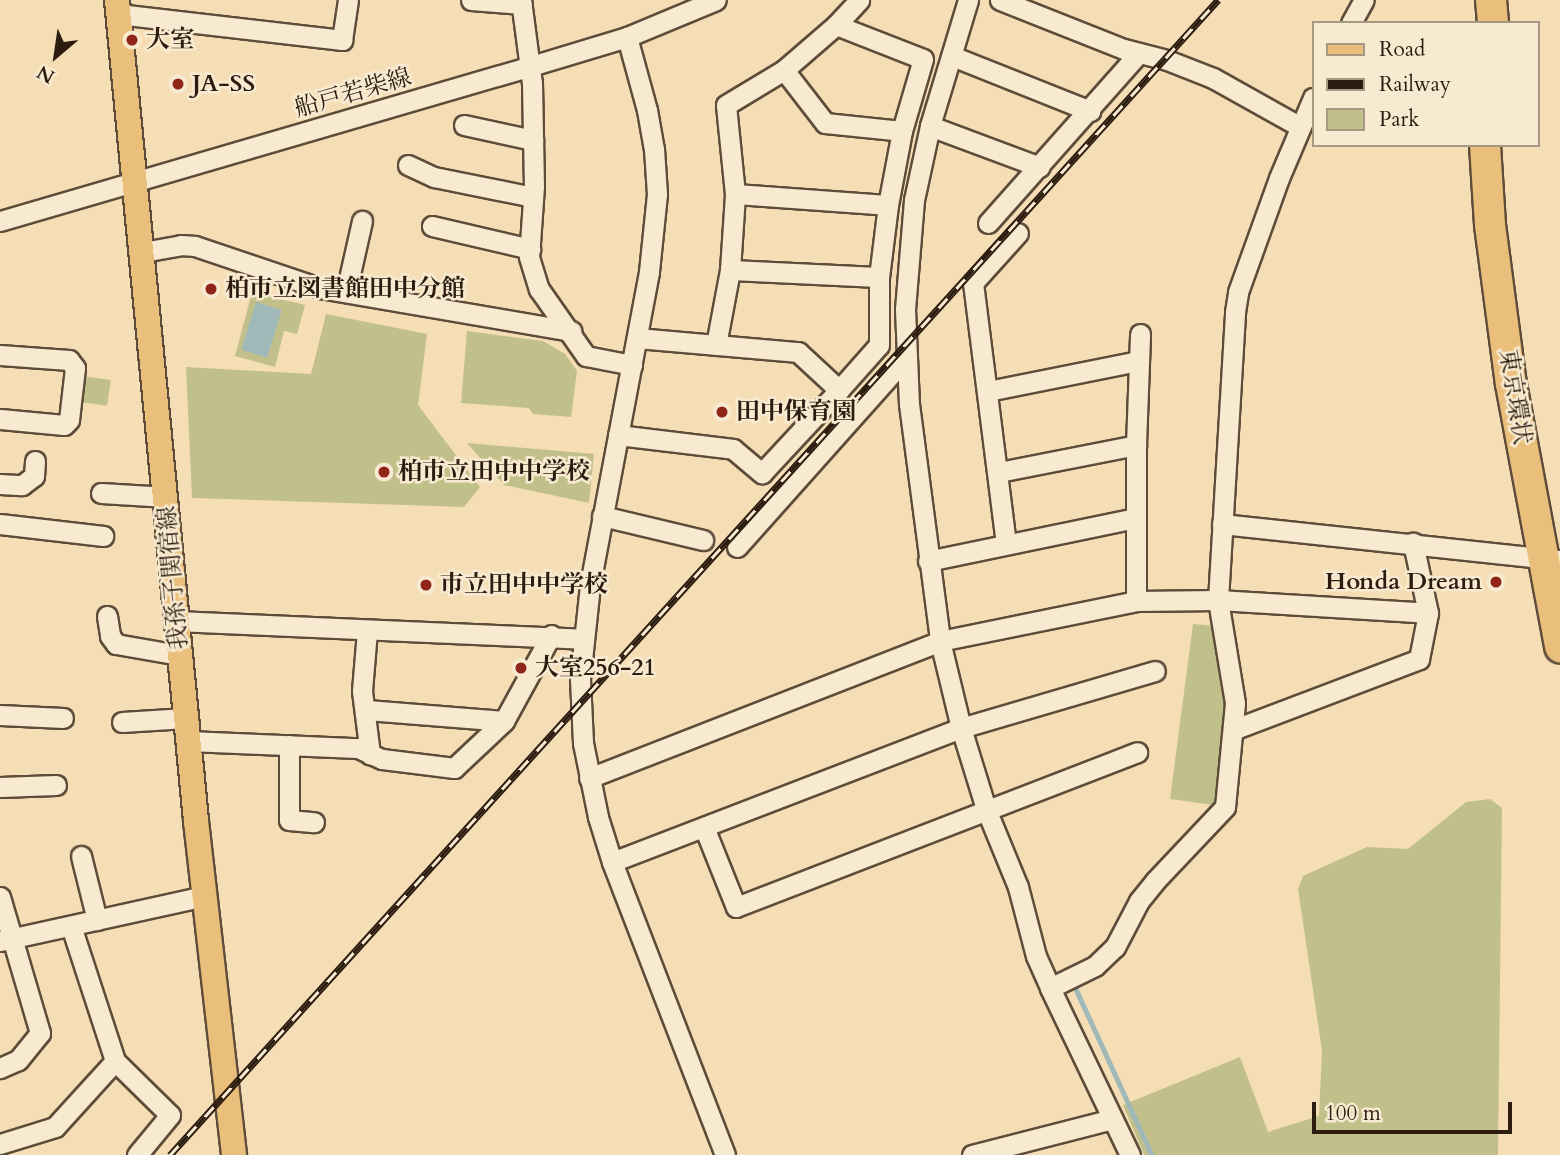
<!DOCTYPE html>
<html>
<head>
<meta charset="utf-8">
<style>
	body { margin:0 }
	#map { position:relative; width:1560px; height:1155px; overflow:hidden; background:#f5deb6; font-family:Cardo,"Noto Serif JP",serif }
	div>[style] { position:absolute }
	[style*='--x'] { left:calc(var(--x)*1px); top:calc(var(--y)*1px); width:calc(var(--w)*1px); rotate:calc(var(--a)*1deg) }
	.green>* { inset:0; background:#c1c08b; transform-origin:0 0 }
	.water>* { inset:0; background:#a0b9b8; transform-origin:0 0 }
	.stream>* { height:4.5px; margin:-2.25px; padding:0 2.25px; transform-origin:2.25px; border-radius:2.25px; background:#a0b9b8 }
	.roads { filter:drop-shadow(2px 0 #5e4c3a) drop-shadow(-2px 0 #5e4c3a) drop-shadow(0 2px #5e4c3a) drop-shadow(0 -2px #5e4c3a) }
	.minor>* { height:19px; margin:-9.5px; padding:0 9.5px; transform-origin:9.5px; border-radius:9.5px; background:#f8ead0 }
	.major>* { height:24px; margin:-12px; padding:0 12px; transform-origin:12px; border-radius:12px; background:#eabf7b }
	.highway>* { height:30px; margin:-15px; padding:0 15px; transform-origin:15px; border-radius:15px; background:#eabf7b }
	.rail>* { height:7px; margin-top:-3.5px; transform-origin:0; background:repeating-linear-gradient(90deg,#f8ead0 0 13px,#2c1c10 0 26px); box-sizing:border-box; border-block:2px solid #2c1c10 }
	.dots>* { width:19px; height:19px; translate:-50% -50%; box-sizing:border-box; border:4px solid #f8ead0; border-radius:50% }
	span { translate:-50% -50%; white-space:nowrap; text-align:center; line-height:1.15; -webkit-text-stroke:5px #f8ead0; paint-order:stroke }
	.poi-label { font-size:24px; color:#2c1c10; font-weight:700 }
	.left { translate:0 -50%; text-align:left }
	.right { translate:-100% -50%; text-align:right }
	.street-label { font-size:24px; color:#2c1c10 }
	.legend { position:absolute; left:1312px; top:21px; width:228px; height:126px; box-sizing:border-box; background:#f8ead0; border:2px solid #a69883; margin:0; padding:9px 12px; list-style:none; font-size:21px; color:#2c1c10 }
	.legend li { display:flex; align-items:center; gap:14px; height:35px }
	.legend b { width:35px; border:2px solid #a69883 }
	.north { position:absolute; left:21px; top:21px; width:70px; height:70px; -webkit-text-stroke:5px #f8ead0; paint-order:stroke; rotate:209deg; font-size:19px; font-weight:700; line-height:28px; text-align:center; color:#2c1c10 }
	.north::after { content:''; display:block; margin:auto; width:24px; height:32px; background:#2c1c10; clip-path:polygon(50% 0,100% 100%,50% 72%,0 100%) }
	.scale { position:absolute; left:1312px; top:1102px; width:200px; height:32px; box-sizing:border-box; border:4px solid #2c1c10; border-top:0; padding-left:9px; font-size:21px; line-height:24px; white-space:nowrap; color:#2c1c10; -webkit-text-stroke:5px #f8ead0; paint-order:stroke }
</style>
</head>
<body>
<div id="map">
	<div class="green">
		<i style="clip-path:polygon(252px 292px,305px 305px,297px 334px,284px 331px,275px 367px,235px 356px)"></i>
		<i style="clip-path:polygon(326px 314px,427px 334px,418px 405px,480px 487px,464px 507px,192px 498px,186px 367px,311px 374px)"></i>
		<i style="clip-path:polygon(467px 331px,543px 341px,565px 354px,577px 371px,571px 417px,533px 414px,529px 408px,461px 403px)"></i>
		<i style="left:82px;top:376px;width:29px;height:26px;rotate:8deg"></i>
		<i style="clip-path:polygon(467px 443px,594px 454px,589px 503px,504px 485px)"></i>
		<i style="clip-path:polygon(1193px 624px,1218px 626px,1231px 701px,1221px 806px,1170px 799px)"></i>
		<i style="clip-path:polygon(1490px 799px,1502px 808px,1498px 1155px,1144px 1155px,1123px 1105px,1240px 1057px,1268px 1132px,1319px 1116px,1322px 1051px,1298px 889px,1303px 876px,1367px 847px,1408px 849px,1466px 802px)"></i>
	</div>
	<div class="water">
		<i style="left:256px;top:302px;width:27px;height:50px;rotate:17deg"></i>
	</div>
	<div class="stream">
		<i style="--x:1076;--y:989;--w:183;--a:65.4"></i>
	</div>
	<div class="roads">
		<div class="minor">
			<i style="--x:471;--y:0;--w:51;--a:4.5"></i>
			<i style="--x:521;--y:0;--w:84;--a:82.5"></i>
			<i style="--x:532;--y:83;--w:103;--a:88.9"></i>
			<i style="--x:534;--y:186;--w:71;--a:94"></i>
			<i style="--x:529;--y:257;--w:34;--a:73"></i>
			<i style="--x:539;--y:289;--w:82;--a:55"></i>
			<i style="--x:586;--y:356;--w:47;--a:11.1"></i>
			<i style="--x:968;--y:0;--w:132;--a:106.8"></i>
			<i style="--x:930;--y:126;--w:76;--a:102.2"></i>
			<i style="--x:914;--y:200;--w:109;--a:94.7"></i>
			<i style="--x:905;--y:309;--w:95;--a:87.6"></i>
			<i style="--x:909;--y:404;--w:239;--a:82.5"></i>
			<i style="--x:940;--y:641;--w:89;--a:76.4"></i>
			<i style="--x:961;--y:728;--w:85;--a:72.8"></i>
			<i style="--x:986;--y:809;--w:84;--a:67.7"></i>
			<i style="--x:1018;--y:887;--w:71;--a:75.4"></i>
			<i style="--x:1036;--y:956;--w:35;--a:66"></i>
			<i style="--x:1000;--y:0;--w:133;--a:21.6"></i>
			<i style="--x:1124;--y:49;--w:44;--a:14.3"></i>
			<i style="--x:1167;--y:60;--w:49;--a:21.4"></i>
			<i style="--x:1213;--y:78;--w:98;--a:29.2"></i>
			<i style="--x:118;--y:14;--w:226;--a:6.6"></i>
			<i style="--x:342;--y:40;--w:40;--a:-81.5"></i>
			<i style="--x:1351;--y:23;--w:26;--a:-61"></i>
			<i style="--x:836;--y:25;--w:93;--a:21.3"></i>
			<i style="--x:923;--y:59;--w:75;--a:106.3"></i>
			<i style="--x:902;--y:131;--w:75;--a:100.7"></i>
			<i style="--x:888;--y:205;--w:73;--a:97.1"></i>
			<i style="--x:879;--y:277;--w:149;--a:-177.3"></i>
			<i style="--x:730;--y:270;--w:76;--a:-86.2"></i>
			<i style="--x:735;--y:194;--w:89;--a:-95.8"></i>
			<i style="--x:726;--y:105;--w:68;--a:-31.1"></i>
			<i style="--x:784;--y:70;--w:69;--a:-40.9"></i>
			<i style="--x:836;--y:25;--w:34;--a:-47"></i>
			<i style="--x:627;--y:37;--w:76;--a:74.7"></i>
			<i style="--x:647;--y:110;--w:40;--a:80"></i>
			<i style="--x:654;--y:149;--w:45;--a:86.2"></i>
			<i style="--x:657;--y:194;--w:78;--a:95.9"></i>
			<i style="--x:649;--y:272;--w:319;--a:100.7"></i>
			<i style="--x:590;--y:585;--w:95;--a:96.1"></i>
			<i style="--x:580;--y:679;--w:64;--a:87.3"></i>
			<i style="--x:583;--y:743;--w:76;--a:78.5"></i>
			<i style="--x:598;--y:817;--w:47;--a:72.7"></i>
			<i style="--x:612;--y:862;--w:314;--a:68.9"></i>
			<i style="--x:952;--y:56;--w:149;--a:21.7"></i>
			<i style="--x:784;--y:70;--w:67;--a:52.3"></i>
			<i style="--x:825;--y:123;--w:77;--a:5.9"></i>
			<i style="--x:464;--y:125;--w:71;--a:12.3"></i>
			<i style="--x:930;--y:126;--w:117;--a:20.4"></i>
			<i style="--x:408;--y:165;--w:29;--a:25"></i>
			<i style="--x:434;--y:177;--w:101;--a:11.4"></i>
			<i style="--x:735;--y:194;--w:153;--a:4.1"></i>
			<i style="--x:0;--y:221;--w:553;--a:-16.27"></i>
			<i style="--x:531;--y:66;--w:100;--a:-16.8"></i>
			<i style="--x:627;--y:37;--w:96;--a:-22.6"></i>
			<i style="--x:988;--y:223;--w:227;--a:-48.4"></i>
			<i style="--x:432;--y:226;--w:101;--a:13.2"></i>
			<i style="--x:143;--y:252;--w:39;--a:-10"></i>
			<i style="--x:181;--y:245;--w:14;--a:4"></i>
			<i style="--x:195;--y:246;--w:132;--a:18.6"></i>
			<i style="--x:320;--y:288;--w:255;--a:9.7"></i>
			<i style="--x:346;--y:292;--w:73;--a:-77.3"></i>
			<i style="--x:637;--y:338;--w:162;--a:5"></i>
			<i style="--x:798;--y:352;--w:56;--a:42.8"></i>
			<i style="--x:839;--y:390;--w:60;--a:-48.4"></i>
			<i style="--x:879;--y:345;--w:68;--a:-90"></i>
			<i style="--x:716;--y:345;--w:76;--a:-79.4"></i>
			<i style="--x:0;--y:355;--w:69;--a:4.1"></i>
			<i style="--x:69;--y:360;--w:10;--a:53"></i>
			<i style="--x:75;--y:368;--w:52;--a:96.6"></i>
			<i style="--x:69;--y:420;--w:7;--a:135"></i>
			<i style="--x:64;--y:425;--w:64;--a:-174.6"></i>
			<i style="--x:988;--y:391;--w:153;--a:-11.3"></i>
			<i style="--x:618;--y:435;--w:116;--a:6.9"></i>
			<i style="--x:733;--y:449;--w:38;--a:40"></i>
			<i style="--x:762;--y:473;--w:113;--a:-47.1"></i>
			<i style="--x:999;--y:472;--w:140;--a:-11.1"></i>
			<i style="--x:0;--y:484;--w:22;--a:3"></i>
			<i style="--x:22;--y:485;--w:15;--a:-37"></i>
			<i style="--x:34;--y:476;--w:15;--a:-86"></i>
			<i style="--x:101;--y:493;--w:66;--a:3.5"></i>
			<i style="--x:602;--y:516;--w:104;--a:13.4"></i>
			<i style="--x:0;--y:524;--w:104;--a:6.6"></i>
			<i style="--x:1222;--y:524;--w:340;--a:6.1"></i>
			<i style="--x:1006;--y:544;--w:263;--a:-97.2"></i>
			<i style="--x:973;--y:283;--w:67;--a:-48"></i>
			<i style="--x:737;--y:547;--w:254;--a:-48.3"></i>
			<i style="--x:928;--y:561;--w:211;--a:-11.7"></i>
			<i style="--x:1136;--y:601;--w:156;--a:-90"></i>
			<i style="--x:1136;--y:445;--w:111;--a:-87.9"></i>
			<i style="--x:107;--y:616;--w:20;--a:81"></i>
			<i style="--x:110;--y:636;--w:10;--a:53"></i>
			<i style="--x:116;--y:644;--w:64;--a:9.9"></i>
			<i style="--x:176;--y:621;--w:407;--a:2.5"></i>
			<i style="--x:367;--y:631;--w:60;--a:94.8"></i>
			<i style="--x:362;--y:691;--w:64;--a:82.8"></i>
			<i style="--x:367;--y:710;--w:137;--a:4.6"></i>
			<i style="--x:0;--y:715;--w:63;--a:2.7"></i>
			<i style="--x:122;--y:722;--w:64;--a:-3.6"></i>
			<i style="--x:1235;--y:729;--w:197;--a:-20.8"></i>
			<i style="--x:1419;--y:659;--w:47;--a:-78.9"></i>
			<i style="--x:1428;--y:613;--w:72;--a:-102.1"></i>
			<i style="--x:188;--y:741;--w:170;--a:2.4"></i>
			<i style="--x:358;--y:748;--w:26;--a:25"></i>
			<i style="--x:382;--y:759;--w:73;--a:7.1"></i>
			<i style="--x:454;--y:768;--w:69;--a:-43.2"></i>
			<i style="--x:504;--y:721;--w:98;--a:-61.3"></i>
			<i style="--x:289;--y:745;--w:75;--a:90"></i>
			<i style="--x:289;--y:820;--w:25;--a:5"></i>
			<i style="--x:589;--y:778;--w:377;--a:-21.3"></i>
			<i style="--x:940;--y:641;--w:200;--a:-11.5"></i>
			<i style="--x:1136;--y:601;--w:82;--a:-0.7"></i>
			<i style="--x:1218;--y:600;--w:210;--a:3.5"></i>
			<i style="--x:0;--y:787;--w:56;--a:-2"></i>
			<i style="--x:704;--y:827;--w:86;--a:68.2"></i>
			<i style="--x:736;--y:907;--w:430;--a:-21.1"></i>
			<i style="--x:81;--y:856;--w:66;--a:76"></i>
			<i style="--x:612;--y:862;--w:374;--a:-21"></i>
			<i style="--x:961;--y:728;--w:202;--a:-16.4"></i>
			<i style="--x:0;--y:897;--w:142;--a:73.6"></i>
			<i style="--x:40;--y:1033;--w:35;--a:129"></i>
			<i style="--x:18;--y:1060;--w:20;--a:156"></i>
			<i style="--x:71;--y:926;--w:142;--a:71.9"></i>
			<i style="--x:115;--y:1061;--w:77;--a:44.5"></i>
			<i style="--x:170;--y:1115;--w:52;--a:129.5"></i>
			<i style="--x:0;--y:941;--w:209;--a:-12.4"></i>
			<i style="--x:0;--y:1144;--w:58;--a:-17.2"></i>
			<i style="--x:55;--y:1127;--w:89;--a:-47.7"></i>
			<i style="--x:972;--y:1155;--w:145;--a:-14.4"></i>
			<i style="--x:1130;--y:1155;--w:185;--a:-115.6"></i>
			<i style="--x:1050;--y:988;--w:50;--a:-26.1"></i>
			<i style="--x:1095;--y:966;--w:28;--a:-44"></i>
			<i style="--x:1115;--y:947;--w:52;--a:-62.4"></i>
			<i style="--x:1139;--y:901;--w:26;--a:-51"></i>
			<i style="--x:1155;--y:881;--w:102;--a:-46.6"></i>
			<i style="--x:1225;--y:807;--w:104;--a:-84.5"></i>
			<i style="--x:1235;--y:703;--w:104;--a:-99.4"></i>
			<i style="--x:1218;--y:600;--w:289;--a:-86.6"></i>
			<i style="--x:1235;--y:312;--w:20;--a:-81"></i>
			<i style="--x:1238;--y:292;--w:121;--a:-70.2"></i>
			<i style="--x:1279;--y:178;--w:87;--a:-67"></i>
		</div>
		<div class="major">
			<i style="--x:117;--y:0;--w:825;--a:84.5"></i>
			<i style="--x:196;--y:821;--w:336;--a:83.5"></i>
		</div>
		<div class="highway">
			<i style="--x:1491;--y:0;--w:23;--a:85"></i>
			<i style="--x:1485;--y:145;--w:80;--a:86.4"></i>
			<i style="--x:1490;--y:225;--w:160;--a:82.5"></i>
			<i style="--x:1511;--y:384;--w:268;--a:79.4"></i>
		</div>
	</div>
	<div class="rail">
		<i style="--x:170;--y:1155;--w:1560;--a:-47.78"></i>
	</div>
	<div class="dots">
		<i style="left:132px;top:40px;background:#8f2418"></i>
		<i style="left:178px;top:84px;background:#8f2418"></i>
		<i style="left:211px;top:289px;background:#8f2418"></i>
		<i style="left:722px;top:412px;background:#8f2418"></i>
		<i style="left:384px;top:472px;background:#8f2418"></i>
		<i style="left:1496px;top:582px;background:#8f2418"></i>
		<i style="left:426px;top:585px;background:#8f2418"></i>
		<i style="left:521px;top:668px;background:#8f2418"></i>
	</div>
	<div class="poi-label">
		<span class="left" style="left:146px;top:40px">大室</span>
		<span class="left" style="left:192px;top:84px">JA-SS</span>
		<span class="left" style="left:225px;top:289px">柏市立図書館田中分館</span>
		<span class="left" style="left:736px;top:412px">田中保育園</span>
		<span class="left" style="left:398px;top:472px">柏市立田中中学校</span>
		<span class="right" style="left:1482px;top:582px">Honda Dream</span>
		<span class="left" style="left:440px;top:585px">市立田中中学校</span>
		<span class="left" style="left:535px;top:668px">大室256-21</span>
	</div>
	<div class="street-label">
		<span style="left:353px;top:93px;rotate:-16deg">船戸若柴線</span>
		<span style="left:1515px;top:397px;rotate:81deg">東京環状</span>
		<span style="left:173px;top:578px;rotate:-95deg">我孫子関宿線</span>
	</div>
	<ul class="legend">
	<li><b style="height:9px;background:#eabf7b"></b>Road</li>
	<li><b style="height:9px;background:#2c1c10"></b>Railway</li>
	<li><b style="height:19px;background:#c1c08b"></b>Park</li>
	</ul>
	<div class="north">N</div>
	<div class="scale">100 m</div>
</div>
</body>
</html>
